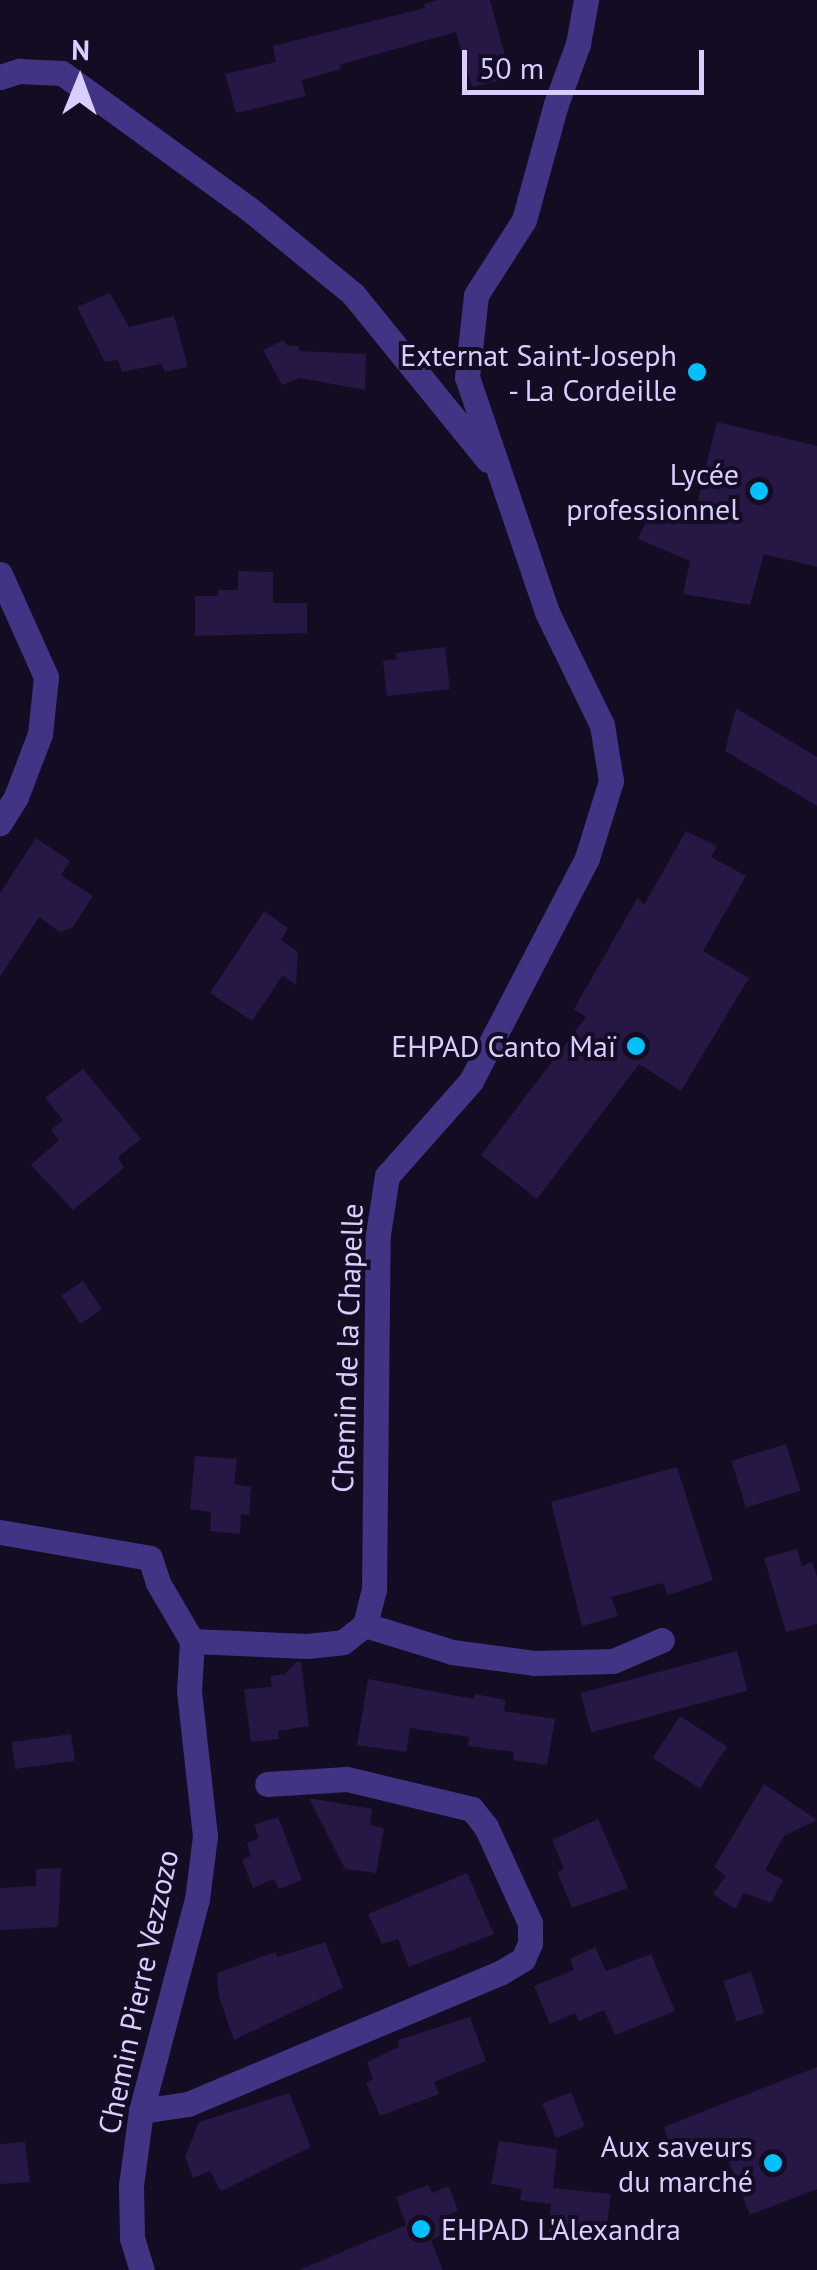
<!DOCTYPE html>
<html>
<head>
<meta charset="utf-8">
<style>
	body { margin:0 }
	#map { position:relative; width:817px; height:2270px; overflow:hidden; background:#130c23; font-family:"PT Sans",sans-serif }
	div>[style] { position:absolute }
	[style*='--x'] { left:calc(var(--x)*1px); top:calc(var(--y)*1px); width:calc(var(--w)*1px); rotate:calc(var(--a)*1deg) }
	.building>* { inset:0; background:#261745; transform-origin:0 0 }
	.minor>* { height:25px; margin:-12.5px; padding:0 12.5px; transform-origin:12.5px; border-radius:12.5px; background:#413485 }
	.dots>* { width:28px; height:28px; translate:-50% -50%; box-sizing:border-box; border:5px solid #130c23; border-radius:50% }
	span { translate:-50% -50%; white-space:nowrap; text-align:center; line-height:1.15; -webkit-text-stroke:8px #130c23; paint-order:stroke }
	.poi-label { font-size:30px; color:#d9ceff }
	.right { translate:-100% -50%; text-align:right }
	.left { translate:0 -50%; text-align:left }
	.street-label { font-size:30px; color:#d9ceff }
	.north { position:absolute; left:30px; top:30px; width:100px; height:100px; -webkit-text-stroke:8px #130c23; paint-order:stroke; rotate:1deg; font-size:28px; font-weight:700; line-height:40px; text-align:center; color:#d9ceff }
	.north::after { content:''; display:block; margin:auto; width:35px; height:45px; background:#d9ceff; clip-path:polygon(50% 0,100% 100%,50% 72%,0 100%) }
	.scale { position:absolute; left:462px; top:50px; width:242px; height:45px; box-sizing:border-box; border:5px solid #d9ceff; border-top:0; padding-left:12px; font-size:30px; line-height:35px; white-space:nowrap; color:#d9ceff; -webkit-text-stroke:8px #130c23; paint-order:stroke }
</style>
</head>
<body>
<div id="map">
	<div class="building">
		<i style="clip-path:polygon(438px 0,490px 0,511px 78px,472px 87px,456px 32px,339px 65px,341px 69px,301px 80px,306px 96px,236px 113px,225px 74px,276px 62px,273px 46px,425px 8px,424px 4px)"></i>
		<i style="clip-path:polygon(110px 293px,129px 327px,174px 316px,188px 367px,165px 372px,161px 364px,122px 372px,118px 360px,105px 362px,77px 307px)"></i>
		<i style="clip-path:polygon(283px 340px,288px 346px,299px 346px,299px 351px,366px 354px,365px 390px,300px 378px,282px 385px,263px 350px)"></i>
		<i style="clip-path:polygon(717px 422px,817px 446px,817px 567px,764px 554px,750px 605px,683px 594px,690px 561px,638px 539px,653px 507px,692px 524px)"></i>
		<i style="clip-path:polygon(238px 571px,273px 572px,273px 603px,307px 603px,307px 633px,195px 636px,195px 596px,218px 596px,218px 590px,238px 590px)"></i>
		<i style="clip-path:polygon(445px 647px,450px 689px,387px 696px,383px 661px,397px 659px,395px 653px)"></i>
		<i style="clip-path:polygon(736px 708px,817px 757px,817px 806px,725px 751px)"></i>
		<i style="clip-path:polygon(686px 831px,717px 846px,711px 857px,746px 876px,703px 951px,749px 978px,681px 1091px,639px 1064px,537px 1199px,481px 1155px,586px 1017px,574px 1009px,638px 897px,644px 905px)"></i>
		<i style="clip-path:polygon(36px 838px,70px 861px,61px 875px,93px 896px,72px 928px,60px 932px,39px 917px,0 977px,0 893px)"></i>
		<i style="clip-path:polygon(264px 911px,288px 928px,281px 940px,298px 952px,296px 985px,283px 975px,252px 1021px,210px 993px)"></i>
		<i style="clip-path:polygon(83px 1069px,141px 1139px,118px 1157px,124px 1168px,73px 1210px,31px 1165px,59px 1140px,51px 1130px,63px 1120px,45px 1098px)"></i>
		<i style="left:83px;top:1281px;width:34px;height:26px;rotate:56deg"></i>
		<i style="left:786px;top:1444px;width:49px;height:57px;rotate:73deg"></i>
		<i style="clip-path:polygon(195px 1456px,237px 1459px,234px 1484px,251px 1487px,249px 1515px,241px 1514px,240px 1534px,210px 1531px,211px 1512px,190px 1509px)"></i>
		<i style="clip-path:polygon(677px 1467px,713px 1580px,668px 1595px,663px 1583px,611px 1597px,618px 1616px,582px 1626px,551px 1502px)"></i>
		<i style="clip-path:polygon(797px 1549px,802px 1566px,812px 1562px,817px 1577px,817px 1624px,786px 1632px,764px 1558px)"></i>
		<i style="left:737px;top:1651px;width:41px;height:162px;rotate:75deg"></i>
		<i style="clip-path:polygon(296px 1662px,301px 1662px,309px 1726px,278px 1731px,279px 1739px,251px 1742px,244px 1689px,272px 1687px,270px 1676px,285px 1674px)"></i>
		<i style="clip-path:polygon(368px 1679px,474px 1699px,475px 1694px,506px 1700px,504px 1711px,555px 1719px,547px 1765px,513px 1760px,514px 1752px,468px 1746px,469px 1737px,410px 1728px,406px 1752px,357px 1745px)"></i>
		<i style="left:680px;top:1716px;width:56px;height:50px;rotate:33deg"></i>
		<i style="left:71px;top:1734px;width:27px;height:60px;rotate:82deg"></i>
		<i style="clip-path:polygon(764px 1784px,817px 1820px,784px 1836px,765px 1870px,783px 1880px,771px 1903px,744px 1893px,735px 1909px,713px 1894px,726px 1876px,714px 1867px)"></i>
		<i style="clip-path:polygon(309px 1798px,372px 1809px,370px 1825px,384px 1828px,376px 1873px,345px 1869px)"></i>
		<i style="clip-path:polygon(278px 1817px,302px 1880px,279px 1889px,274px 1879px,253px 1888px,242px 1860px,251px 1856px,247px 1843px,259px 1838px,254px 1825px)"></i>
		<i style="clip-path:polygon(598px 1819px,628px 1888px,572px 1908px,557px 1872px,564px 1869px,552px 1840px)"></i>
		<i style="clip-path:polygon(61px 1868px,58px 1927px,0 1930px,0 1888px,36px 1886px,36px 1869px)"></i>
		<i style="clip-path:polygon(467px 1873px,494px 1934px,409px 1967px,398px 1939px,382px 1944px,368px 1914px)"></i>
		<i style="clip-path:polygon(325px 1942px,343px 1988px,234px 2040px,219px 1997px,217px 1973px,275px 1952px,278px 1957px)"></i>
		<i style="clip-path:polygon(595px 1947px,606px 1971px,651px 1954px,675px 2011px,615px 2035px,604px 2010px,579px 2021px,575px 2013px,550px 2024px,534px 1986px,574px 1970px,570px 1959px)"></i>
		<i style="left:751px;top:1972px;width:43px;height:29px;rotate:72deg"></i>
		<i style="clip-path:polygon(470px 2017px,486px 2061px,434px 2082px,439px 2094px,380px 2116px,366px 2083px,373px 2079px,367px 2062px,399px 2047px,398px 2040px)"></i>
		<i style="clip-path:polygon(817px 2067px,817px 2189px,750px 2215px,719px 2137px,673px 2155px,664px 2127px)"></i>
		<i style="left:571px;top:2092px;width:37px;height:31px;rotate:68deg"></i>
		<i style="clip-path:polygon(289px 2093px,311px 2147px,221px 2191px,210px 2171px,193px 2178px,185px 2157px,199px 2122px)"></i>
		<i style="clip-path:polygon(499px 2141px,557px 2149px,553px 2188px,611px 2194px,605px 2239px,548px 2232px,551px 2204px,520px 2200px,522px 2189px,491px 2184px)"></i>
		<i style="clip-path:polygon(25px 2142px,30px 2182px,0 2184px,0 2144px)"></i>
		<i style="clip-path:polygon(428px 2185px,432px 2193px,449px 2186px,458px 2211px,441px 2218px,447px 2233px,431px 2240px,443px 2270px,299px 2270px,406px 2225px,396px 2197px)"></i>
	</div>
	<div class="minor">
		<i style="--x:0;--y:77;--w:20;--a:-18"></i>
		<i style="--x:19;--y:71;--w:43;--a:2.7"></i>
		<i style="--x:62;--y:73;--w:230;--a:36"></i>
		<i style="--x:248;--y:208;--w:136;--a:39.3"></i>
		<i style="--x:353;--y:294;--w:214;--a:50.9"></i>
		<i style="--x:0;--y:574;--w:113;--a:65.9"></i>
		<i style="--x:46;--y:677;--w:57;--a:96"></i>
		<i style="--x:40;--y:734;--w:67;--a:110.9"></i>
		<i style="--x:16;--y:797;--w:31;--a:122"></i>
		<i style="--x:0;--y:1532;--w:152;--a:9.8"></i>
		<i style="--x:150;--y:1558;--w:26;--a:72"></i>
		<i style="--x:158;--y:1583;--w:67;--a:59.6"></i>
		<i style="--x:192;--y:1641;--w:50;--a:93.4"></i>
		<i style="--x:189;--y:1691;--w:146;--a:83.7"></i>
		<i style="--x:205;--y:1836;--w:64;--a:97.2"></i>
		<i style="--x:197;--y:1899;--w:219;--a:104.8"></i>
		<i style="--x:141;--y:2111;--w:75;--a:97.7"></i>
		<i style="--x:131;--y:2185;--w:53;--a:88.9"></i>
		<i style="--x:132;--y:2238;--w:34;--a:73"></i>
		<i style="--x:365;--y:1625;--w:91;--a:17.2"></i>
		<i style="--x:452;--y:1652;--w:83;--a:7.6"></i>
		<i style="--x:534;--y:1663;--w:79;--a:-1.5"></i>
		<i style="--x:613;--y:1661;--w:53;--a:-23.2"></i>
		<i style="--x:192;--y:1641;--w:115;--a:2.5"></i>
		<i style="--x:307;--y:1646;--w:36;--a:-6"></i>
		<i style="--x:343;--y:1642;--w:28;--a:-38"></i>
		<i style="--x:365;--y:1625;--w:36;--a:-76"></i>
		<i style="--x:374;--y:1590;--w:356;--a:-89.4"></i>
		<i style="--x:378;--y:1234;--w:59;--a:-81.2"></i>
		<i style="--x:387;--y:1176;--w:127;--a:-48.5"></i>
		<i style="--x:471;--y:1081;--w:251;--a:-62.5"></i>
		<i style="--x:587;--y:858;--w:81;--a:-72.7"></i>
		<i style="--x:611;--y:781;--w:57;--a:-99.1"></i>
		<i style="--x:602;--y:725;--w:126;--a:-116"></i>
		<i style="--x:547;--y:612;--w:248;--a:-108.8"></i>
		<i style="--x:467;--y:377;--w:82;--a:-83.7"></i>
		<i style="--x:476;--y:295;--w:89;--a:-57.4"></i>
		<i style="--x:524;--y:220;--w:120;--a:-74.6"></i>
		<i style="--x:556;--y:104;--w:64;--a:-69.9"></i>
		<i style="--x:578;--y:44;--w:45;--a:-79.7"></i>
		<i style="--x:141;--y:2111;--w:48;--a:-8.5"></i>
		<i style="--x:188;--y:2104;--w:338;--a:-22.8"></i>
		<i style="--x:500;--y:1973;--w:27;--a:-31"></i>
		<i style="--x:523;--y:1959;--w:17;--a:-66"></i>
		<i style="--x:530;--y:1943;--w:20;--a:-90"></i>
		<i style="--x:530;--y:1923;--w:106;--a:-114.6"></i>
		<i style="--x:486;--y:1827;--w:23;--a:-128"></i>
		<i style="--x:472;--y:1809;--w:129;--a:-166.5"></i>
		<i style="--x:347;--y:1779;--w:80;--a:176.4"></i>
	</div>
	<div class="dots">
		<i style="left:697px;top:372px;background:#00c1f9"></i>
		<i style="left:759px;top:491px;background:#00c1f9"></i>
		<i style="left:636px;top:1046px;background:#00c1f9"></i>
		<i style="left:773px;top:2163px;background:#00c1f9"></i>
		<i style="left:421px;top:2229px;background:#00c1f9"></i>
	</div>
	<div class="poi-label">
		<span class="right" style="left:677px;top:372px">Externat Saint-Joseph<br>- La Cordeille</span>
		<span class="right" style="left:739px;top:491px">Lycée<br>professionnel</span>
		<span class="right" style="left:616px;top:1046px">EHPAD Canto Maï</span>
		<span class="right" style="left:753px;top:2163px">Aux saveurs<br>du marché</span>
		<span class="left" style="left:441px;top:2229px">EHPAD L'Alexandra</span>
	</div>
	<div class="street-label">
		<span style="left:347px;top:1348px;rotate:-88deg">Chemin de la Chapelle</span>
		<span style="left:138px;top:1992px;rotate:-78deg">Chemin Pierre Vezzozo</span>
	</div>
	<div class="north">N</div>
	<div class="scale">50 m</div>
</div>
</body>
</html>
